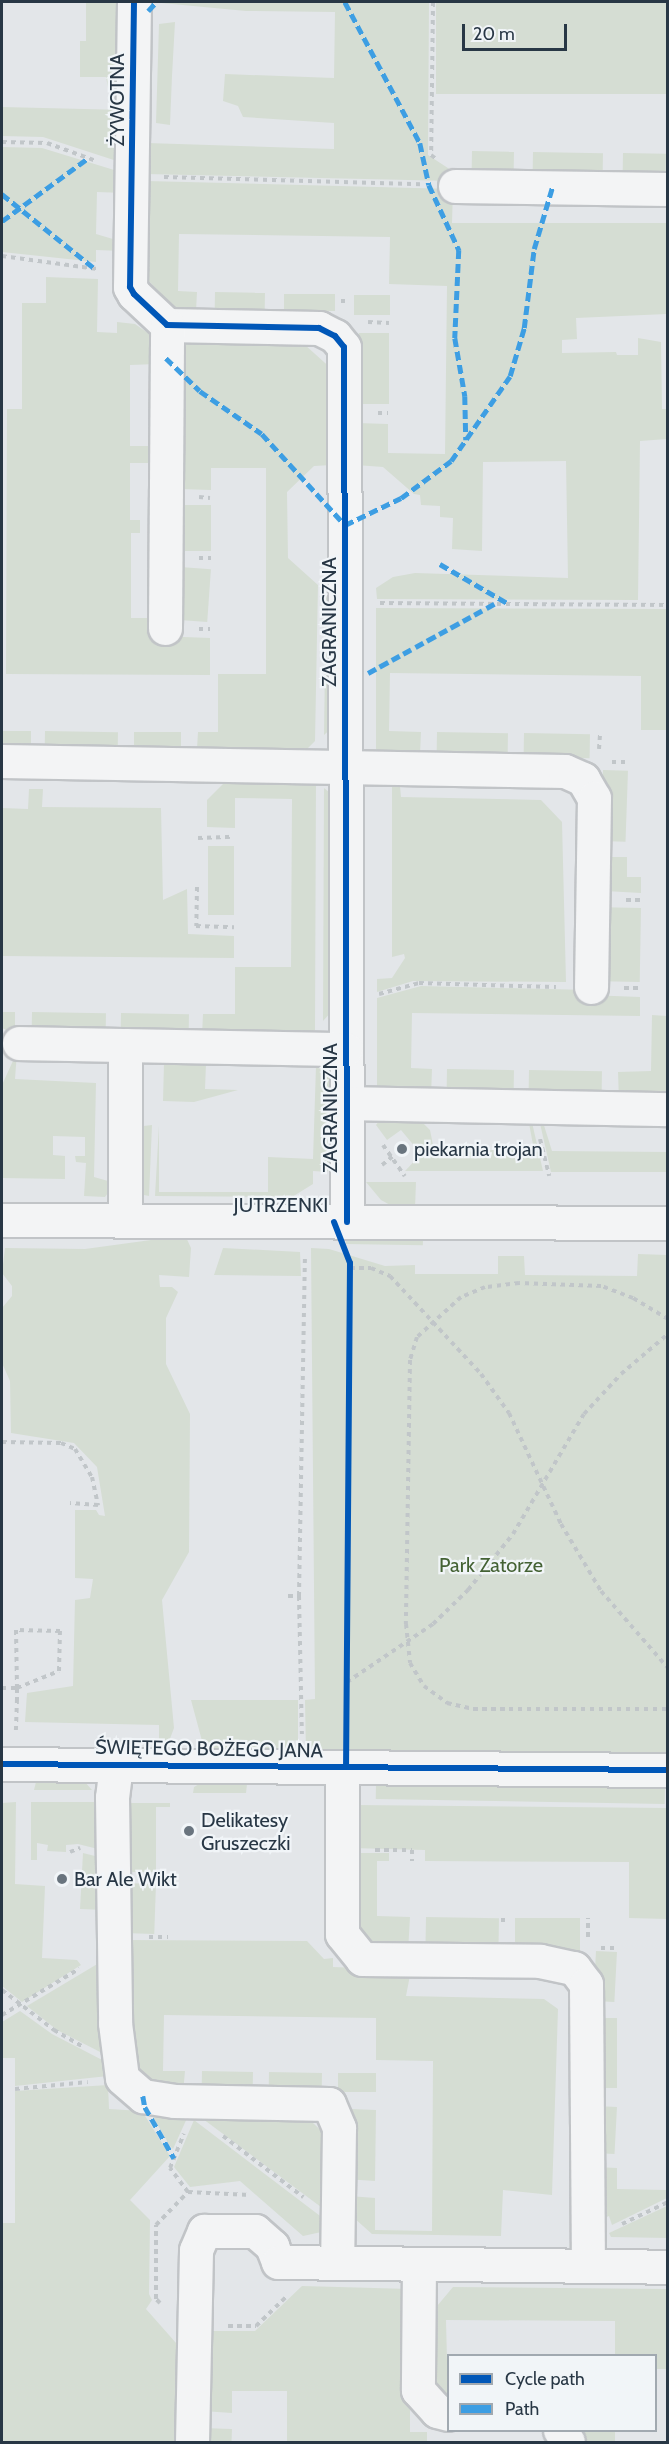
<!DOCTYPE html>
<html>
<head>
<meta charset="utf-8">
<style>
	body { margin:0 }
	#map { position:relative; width:669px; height:2444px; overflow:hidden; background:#e3e6e9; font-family:Cabin,sans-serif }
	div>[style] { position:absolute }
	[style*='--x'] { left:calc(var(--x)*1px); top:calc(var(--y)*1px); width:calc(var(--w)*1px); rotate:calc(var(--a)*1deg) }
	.green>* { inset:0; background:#d5ddd3; transform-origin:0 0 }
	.path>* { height:4px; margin-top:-2px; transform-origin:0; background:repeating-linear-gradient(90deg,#c1c6c9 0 4.5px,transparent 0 9px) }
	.roads { filter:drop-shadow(2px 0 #c1c4c7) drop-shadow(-2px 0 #c1c4c7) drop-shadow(0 2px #c1c4c7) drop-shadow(0 -2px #c1c4c7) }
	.minor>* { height:33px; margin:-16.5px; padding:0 16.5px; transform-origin:16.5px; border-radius:16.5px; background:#f3f4f5 }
	.quiet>* { height:4.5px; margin-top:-2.25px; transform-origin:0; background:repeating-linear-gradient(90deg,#3d9ee3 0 9px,transparent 0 13.5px) }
	.cycleway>* { height:6px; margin:-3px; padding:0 3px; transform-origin:3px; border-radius:3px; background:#0057b8 }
	.dots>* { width:16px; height:16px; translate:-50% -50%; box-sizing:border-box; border:3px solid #f1f5f8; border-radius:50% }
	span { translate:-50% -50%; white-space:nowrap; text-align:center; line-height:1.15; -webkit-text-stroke:4.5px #f1f5f8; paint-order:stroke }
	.street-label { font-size:20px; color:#283745 }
	.poi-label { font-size:20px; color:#283745 }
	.left { translate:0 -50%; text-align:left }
	.park-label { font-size:20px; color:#446234 }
	.frame { position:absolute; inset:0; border:3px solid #283745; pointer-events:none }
	.legend { position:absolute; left:447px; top:2354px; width:210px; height:78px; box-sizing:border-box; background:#f1f5f8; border:2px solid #a1a9b0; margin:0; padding:8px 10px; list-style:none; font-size:18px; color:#283745 }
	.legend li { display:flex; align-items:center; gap:12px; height:30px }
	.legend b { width:30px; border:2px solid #a1a9b0 }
	.scale { position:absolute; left:462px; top:24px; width:105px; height:27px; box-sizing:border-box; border:3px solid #283745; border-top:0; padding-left:8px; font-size:18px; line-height:21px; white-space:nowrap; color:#283745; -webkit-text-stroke:4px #f1f5f8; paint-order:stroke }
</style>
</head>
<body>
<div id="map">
	<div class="green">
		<i style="clip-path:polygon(86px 2px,125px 2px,117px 84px,112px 88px,108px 88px,106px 77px,80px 77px,80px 41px,86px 41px)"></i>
		<i style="clip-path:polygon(151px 2px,429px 2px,428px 155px,454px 172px,454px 181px,146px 174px,147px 143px,334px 149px,334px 123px,243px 117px,238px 106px,223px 101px,225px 74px,334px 78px,335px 12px,246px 11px)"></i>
		<i style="left:436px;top:2px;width:231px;height:92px"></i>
		<i style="clip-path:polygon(175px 22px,172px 76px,170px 125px,156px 123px,159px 24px)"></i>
		<i style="clip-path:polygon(2px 107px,125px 110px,123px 163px,43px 137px,2px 136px)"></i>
		<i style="clip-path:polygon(2px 147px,42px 148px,124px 173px,125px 193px,97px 192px,96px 234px,123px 242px,122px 251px,96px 250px,96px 262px,2px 252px)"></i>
		<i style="left:472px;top:151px;width:42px;height:29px;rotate:1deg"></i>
		<i style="left:533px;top:152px;width:70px;height:29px;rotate:1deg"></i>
		<i style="left:623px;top:153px;width:43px;height:28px;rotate:1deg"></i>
		<i style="clip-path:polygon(146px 181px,453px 189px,452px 223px,667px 223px,666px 314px,576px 318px,577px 339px,562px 340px,562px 353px,616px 352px,617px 355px,638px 355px,638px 338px,661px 342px,662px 409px,667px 409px,667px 439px,640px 441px,638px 600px,377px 599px,376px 588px,393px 577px,415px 573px,568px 578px,566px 461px,483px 462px,482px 551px,452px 549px,453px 518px,440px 517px,440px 506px,421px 505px,420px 495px,414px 494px,383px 467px,356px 465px,357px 423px,388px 424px,388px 453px,445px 454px,447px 286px,389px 284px,390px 237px,179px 234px,178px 291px,197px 292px,196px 311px,177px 311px,145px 277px)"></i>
		<i style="clip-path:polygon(46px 277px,98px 279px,97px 332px,117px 333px,117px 322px,135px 324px,158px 340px,157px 364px,130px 365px,130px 446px,157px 446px,157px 463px,130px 463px,130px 520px,140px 520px,140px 533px,131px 533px,131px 618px,157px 618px,158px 636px,210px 638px,210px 675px,6px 674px,7px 409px,22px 409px,22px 303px,46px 303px)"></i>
		<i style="left:215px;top:292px;width:50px;height:18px;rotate:1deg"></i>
		<i style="left:284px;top:294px;width:51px;height:17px"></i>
		<i style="left:354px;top:295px;width:36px;height:20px"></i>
		<i style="left:359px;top:333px;width:30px;height:71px"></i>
		<i style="clip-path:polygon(181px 336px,295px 336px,334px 371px,332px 465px,314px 466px,287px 492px,288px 558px,318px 585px,315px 741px,305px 751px,197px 749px,198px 732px,218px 732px,218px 674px,266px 674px,266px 468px,211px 468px,211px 490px,180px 489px)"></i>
		<i style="left:180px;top:505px;width:31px;height:46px"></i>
		<i style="left:180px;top:567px;width:31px;height:53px;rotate:4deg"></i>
		<i style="clip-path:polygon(326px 594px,334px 601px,333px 727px,324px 735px)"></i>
		<i style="clip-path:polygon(376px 608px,667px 609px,667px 730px,641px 730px,641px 676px,390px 673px,389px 731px,421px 732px,420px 754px,384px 756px,376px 749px)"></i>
		<i style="clip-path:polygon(2px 731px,31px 731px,31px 746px,2px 749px)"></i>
		<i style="left:45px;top:731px;width:73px;height:17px;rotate:1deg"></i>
		<i style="left:134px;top:732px;width:47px;height:15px"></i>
		<i style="left:437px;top:732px;width:71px;height:24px;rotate:1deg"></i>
		<i style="left:524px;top:733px;width:66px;height:24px;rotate:1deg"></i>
		<i style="clip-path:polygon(239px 768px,316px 779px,315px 1030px,307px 1038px,202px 1035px,203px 1014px,235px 1014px,235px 967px,291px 967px,292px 799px,235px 798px,235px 828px,207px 827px,207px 800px)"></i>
		<i style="left:603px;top:770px;width:25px;height:71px;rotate:2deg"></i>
		<i style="clip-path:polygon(392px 774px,399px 775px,401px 797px,541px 800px,562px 822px,566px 982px,413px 981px,377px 992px,377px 979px,392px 978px,405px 958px,404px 954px,392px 957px)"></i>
		<i style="clip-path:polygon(324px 788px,335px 797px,332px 1011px,323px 1021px)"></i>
		<i style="clip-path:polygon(29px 789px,43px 789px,42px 807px,161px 808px,163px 900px,187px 889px,188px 934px,234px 936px,234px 958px,2px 956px,2px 808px,28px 809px)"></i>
		<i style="left:208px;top:846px;width:26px;height:69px"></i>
		<i style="clip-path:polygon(604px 857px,627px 857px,627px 877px,641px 877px,641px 893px,605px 891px)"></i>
		<i style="left:641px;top:908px;width:74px;height:37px;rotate:91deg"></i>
		<i style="clip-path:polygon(421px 986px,588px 990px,588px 995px,640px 997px,640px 1016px,412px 1013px,411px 1068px,432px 1069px,431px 1096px,377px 1092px,377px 998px)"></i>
		<i style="clip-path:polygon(2px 1012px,15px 1012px,15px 1034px,2px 1028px)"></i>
		<i style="left:32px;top:1012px;width:74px;height:20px;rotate:1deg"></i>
		<i style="left:121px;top:1013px;width:68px;height:21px;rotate:1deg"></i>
		<i style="clip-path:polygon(652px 1015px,667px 1016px,667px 1102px,619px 1101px,618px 1072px,651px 1071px)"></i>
		<i style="clip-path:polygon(17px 1052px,15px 1079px,96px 1083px,94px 1177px,115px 1183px,105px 1197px,84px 1196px,86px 1163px,76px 1162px,75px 1156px,85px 1156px,85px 1137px,53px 1136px,53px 1155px,65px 1156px,65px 1179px,2px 1178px,2px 1085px)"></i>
		<i style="clip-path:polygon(254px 1054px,308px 1054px,332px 1076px,330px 1168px,327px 1172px,313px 1171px,313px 1184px,292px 1197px,155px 1196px,159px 1125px,159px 1192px,268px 1192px,268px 1157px,313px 1159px,316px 1066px,254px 1065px)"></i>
		<i style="clip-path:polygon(164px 1063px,206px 1064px,205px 1089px,238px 1090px,194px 1102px,163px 1101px)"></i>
		<i style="left:447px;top:1069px;width:67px;height:27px;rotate:1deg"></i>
		<i style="left:529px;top:1070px;width:73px;height:30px;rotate:1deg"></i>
		<i style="clip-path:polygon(382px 1117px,418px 1118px,430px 1130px,434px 1150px,534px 1150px,528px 1118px,531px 1118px,543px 1171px,405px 1171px,421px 1154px,401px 1130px,387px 1140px,376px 1125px)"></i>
		<i style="clip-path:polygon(539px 1119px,542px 1119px,552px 1151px,667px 1152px,667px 1172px,551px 1172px)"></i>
		<i style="clip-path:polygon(152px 1125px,149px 1196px,144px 1195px,133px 1185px,135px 1127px)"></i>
		<i style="clip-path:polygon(366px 1182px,416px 1182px,415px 1208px,392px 1206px,381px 1200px)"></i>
		<i style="clip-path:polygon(184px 1233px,191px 1248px,189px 1277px,159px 1275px,160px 1287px,172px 1287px,178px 1292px,166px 1318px,166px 1364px,190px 1414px,189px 1552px,162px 1600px,174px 1728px,165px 1752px,159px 1752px,159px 1725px,25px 1722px,27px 1693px,73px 1686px,75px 1600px,90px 1598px,93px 1579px,75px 1578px,75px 1510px,96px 1510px,99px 1515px,105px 1516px,97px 1467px,74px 1443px,11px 1433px,10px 1381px,2px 1363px,2px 1308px,12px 1296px,12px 1286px,2px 1273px,5px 1248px,85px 1249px,151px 1240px,157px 1234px)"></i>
		<i style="left:346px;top:1237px;width:77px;height:7px;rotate:1deg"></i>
		<i style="clip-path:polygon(223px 1248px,300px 1252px,301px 1276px,214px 1275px)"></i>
		<i style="clip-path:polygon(311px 1248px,329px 1249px,385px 1266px,415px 1265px,415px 1274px,498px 1274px,498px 1256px,524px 1256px,525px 1275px,637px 1276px,638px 1254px,667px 1255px,667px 1758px,306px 1753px,305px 1700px,315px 1699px)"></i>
		<i style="clip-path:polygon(191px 1700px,298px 1700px,298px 1740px,291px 1741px,290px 1754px,205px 1752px)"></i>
		<i style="clip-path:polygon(84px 1781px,92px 1790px,34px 1790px,36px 1782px)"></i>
		<i style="clip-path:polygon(201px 1783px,247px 1784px,246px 1793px,193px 1793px,194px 1787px)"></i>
		<i style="left:376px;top:1784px;width:289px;height:15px;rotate:1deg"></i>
		<i style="clip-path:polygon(16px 1802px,15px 1884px,45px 1886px,42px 1958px,77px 1960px,81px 1965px,22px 2002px,2px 1986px,2px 1803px)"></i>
		<i style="clip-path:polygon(31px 1802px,106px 1802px,106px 1851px,78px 1844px,66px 1845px,66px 1852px,47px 1851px,48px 1845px,37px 1843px,37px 1860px,31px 1860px)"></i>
		<i style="clip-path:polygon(124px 1803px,170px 1803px,170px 1807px,156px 1807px,156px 1872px,124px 1872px)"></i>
		<i style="clip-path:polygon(356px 1805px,667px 1808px,667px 1919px,629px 1918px,629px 1862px,425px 1861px,425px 1850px,351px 1848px)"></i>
		<i style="clip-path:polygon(83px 1853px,107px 1859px,106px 1910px,80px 1909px)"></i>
		<i style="clip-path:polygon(350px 1853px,389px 1853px,389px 1861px,377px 1861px,377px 1916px,410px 1917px,408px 1952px,376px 1952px,356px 1933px)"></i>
		<i style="left:125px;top:1883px;width:31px;height:50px;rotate:2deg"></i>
		<i style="left:426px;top:1917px;width:73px;height:36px;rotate:1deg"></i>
		<i style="left:515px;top:1918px;width:65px;height:35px"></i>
		<i style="clip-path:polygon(124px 1940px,307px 1941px,324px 1959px,333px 1958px,333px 1967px,411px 1970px,406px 1996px,544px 1999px,558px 2009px,552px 2195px,503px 2190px,501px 2236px,372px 2234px,344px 2209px,349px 2196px,375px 2198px,375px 2230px,432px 2231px,433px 2061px,376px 2060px,376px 2018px,164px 2015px,163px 2071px,185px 2071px,183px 2093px,165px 2093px,125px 2058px)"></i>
		<i style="left:596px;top:1951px;width:21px;height:50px;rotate:3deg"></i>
		<i style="clip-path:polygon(109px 1957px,108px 2056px,57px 2030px,27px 2006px)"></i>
		<i style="clip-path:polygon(20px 2011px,52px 2034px,108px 2063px,108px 2076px,15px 2086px,15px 2058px,2px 2058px,2px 2022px)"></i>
		<i style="left:596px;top:2018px;width:21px;height:70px"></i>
		<i style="left:202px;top:2071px;width:51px;height:21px;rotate:1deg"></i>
		<i style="left:269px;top:2072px;width:53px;height:20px;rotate:1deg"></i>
		<i style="left:338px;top:2073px;width:38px;height:19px"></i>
		<i style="clip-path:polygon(108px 2085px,109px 2109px,142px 2111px,170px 2156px,130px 2200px,150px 2220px,149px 2294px,152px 2300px,146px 2309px,184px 2352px,183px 2442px,2px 2442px,2px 2223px,15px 2223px,15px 2091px)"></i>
		<i style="left:596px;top:2106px;width:21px;height:47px;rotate:3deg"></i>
		<i style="clip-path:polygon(351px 2109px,376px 2110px,375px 2181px,345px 2179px,347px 2112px)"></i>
		<i style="clip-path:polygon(149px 2110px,188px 2116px,173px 2149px,170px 2146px)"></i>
		<i style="clip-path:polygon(191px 2110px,299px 2110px,328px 2137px,329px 2213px)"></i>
		<i style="clip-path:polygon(194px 2120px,332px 2225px,326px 2231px,303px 2236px,240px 2181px,190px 2187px,174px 2167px)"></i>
		<i style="clip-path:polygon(596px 2167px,617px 2168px,617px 2189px,667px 2190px,667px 2198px,612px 2225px,609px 2216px,600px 2220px)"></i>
		<i style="clip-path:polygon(667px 2206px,667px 2238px,611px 2237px,609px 2233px)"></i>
		<i style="clip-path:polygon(302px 2286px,410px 2289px,410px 2432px,427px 2432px,427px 2442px,287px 2442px,287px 2391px,232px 2391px,232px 2413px,203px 2411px,201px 2331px,255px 2331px)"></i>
		<i style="clip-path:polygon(453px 2287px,667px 2289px,667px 2369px,656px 2369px,656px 2356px,615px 2355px,615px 2321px,446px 2320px,448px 2401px,427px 2381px,427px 2318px)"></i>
		<i style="left:202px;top:2428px;width:30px;height:14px;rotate:2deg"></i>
		<i style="left:580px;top:2431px;width:35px;height:11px"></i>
	</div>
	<div class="path">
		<i style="--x:433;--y:2;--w:153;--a:90.7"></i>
		<i style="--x:431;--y:155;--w:5;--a:37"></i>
		<i style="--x:2;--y:142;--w:45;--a:1.3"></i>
		<i style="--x:47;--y:143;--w:52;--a:20.2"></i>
		<i style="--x:164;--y:177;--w:257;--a:1.6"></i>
		<i style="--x:2;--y:256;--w:96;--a:7.8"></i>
		<i style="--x:343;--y:303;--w:9;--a:-90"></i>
		<i style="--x:368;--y:322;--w:21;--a:3"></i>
		<i style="--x:378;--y:413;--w:10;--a:0"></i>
		<i style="--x:199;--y:497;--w:11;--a:5"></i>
		<i style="--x:199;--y:558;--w:12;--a:0"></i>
		<i style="--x:380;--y:603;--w:288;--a:0.4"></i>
		<i style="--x:199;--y:629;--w:11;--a:0"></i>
		<i style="--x:599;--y:749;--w:15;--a:-86"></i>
		<i style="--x:612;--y:762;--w:16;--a:0"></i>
		<i style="--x:198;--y:838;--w:36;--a:-2"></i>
		<i style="--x:197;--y:887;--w:39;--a:91"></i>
		<i style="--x:196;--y:926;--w:38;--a:2"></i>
		<i style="--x:626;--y:900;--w:15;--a:0"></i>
		<i style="--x:624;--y:988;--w:16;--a:0"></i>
		<i style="--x:379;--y:994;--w:41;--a:-15.4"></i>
		<i style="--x:419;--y:983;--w:137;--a:1.7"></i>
		<i style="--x:540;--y:1139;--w:38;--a:76"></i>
		<i style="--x:383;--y:1145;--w:38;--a:55"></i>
		<i style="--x:382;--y:1165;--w:14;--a:-39"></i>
		<i style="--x:350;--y:1268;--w:21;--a:0"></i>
		<i style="--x:371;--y:1268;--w:21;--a:23"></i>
		<i style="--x:390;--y:1276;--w:134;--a:47.1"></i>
		<i style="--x:481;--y:1374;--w:48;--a:54.3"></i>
		<i style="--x:509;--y:1413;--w:123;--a:64.9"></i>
		<i style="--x:561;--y:1524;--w:78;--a:59.2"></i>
		<i style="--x:601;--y:1591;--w:102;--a:49"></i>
		<i style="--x:668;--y:1319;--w:41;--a:-149"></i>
		<i style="--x:633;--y:1298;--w:34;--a:-159"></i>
		<i style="--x:601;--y:1286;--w:82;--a:-177.9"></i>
		<i style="--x:519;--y:1283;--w:34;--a:173"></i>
		<i style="--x:485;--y:1287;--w:26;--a:157"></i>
		<i style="--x:461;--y:1297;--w:59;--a:137.7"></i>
		<i style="--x:417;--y:1337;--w:24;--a:107"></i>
		<i style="--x:410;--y:1360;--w:264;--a:90.9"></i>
		<i style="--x:406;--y:1624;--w:39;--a:84"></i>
		<i style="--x:410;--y:1663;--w:27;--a:59"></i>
		<i style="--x:424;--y:1686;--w:29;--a:36"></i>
		<i style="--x:447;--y:1703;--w:27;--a:13"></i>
		<i style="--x:473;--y:1709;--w:195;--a:0"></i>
		<i style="--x:2;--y:1442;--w:59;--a:1"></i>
		<i style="--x:61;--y:1443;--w:15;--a:23"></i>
		<i style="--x:75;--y:1449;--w:33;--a:59"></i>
		<i style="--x:92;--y:1477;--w:29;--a:78"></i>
		<i style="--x:98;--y:1505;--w:28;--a:-176"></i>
		<i style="--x:288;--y:1596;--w:11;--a:0"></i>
		<i style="--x:299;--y:1596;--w:138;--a:88.8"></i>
		<i style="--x:299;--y:1596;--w:341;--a:-89"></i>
		<i style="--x:347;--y:1682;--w:104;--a:-34"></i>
		<i style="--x:433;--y:1624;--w:49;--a:-44.2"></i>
		<i style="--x:468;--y:1590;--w:72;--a:-51.2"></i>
		<i style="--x:513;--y:1534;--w:139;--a:-59.4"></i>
		<i style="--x:584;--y:1414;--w:54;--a:-47.2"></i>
		<i style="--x:621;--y:1374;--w:62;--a:-40.4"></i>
		<i style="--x:2;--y:1688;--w:15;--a:0"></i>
		<i style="--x:17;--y:1688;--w:45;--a:-22"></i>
		<i style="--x:59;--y:1671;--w:40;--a:-88.6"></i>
		<i style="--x:60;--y:1631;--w:44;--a:-178.7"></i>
		<i style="--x:16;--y:1630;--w:58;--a:89"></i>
		<i style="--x:17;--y:1688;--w:11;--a:90"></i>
		<i style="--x:17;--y:1699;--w:31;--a:92"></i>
		<i style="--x:375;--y:1850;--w:37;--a:0"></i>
		<i style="--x:412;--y:1850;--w:11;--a:90"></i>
		<i style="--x:70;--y:1852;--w:11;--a:-22"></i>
		<i style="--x:146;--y:1877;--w:20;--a:0"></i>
		<i style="--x:503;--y:1918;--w:9;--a:90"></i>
		<i style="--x:149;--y:1937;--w:19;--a:0"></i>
		<i style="--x:588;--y:1937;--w:19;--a:-90"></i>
		<i style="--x:601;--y:1948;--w:16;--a:0"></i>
		<i style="--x:2;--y:1990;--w:66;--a:37.6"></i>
		<i style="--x:54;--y:2030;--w:32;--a:30"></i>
		<i style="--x:2;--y:2015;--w:90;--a:-30.9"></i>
		<i style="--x:15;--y:2089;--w:73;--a:-5.5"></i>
		<i style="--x:223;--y:2136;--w:101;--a:37.3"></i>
		<i style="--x:188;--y:2192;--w:62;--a:2.8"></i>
		<i style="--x:622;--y:2224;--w:51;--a:-25.6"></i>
		<i style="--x:160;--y:2303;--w:6;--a:-135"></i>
		<i style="--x:156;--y:2299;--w:74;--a:-90"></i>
		<i style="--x:156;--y:2225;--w:46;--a:-45.9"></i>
		<i style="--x:188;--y:2192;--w:30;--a:-127"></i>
		<i style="--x:170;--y:2168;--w:37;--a:-68"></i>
		<i style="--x:228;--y:2326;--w:28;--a:0"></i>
		<i style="--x:256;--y:2326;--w:43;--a:-44.1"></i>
	</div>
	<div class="roads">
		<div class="minor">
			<i style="--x:134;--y:2;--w:285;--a:90.8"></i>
			<i style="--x:130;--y:287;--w:8;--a:60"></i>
			<i style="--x:134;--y:294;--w:45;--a:43.2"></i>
			<i style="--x:167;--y:325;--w:152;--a:1.1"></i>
			<i style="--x:319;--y:328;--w:18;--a:27"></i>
			<i style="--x:335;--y:336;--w:14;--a:51"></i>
			<i style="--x:344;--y:347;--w:875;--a:89.8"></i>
			<i style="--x:455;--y:186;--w:213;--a:0.8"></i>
			<i style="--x:165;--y:628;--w:303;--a:-89.6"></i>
			<i style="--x:2;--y:761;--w:563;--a:1.02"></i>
			<i style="--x:565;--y:771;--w:20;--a:24"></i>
			<i style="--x:583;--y:779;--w:22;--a:60"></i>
			<i style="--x:594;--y:798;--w:189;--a:90.9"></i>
			<i style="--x:19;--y:1043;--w:327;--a:1.1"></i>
			<i style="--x:347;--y:1103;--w:321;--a:1.1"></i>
			<i style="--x:2;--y:1220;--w:666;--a:0.26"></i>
			<i style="--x:125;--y:1221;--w:176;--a:-90"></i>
			<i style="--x:2;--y:1764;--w:666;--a:0.52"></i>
			<i style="--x:116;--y:1765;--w:32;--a:97"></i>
			<i style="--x:112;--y:1797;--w:226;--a:89.2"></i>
			<i style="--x:115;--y:2023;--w:55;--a:82.7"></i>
			<i style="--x:122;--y:2078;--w:28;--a:41"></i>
			<i style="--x:143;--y:2096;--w:31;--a:9"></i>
			<i style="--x:174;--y:2101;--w:155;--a:1.1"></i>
			<i style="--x:329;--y:2104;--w:26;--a:67"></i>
			<i style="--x:339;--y:2128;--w:135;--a:90.8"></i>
			<i style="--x:342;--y:1767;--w:167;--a:90"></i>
			<i style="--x:342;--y:1934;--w:32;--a:51"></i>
			<i style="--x:362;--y:1959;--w:178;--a:0.6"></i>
			<i style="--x:540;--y:1961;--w:35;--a:12"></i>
			<i style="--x:574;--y:1968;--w:20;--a:53"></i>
			<i style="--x:586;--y:1984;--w:282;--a:89.6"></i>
			<i style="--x:419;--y:2264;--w:126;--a:90.5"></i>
			<i style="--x:418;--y:2390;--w:28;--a:48"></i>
			<i style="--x:437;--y:2411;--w:11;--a:15"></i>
			<i style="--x:560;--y:2430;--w:14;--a:56"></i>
			<i style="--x:192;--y:2442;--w:192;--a:-88.8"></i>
			<i style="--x:196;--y:2250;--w:21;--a:-67"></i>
			<i style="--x:204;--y:2231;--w:51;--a:0"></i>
			<i style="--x:255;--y:2231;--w:23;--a:41"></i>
			<i style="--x:272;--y:2246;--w:17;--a:69"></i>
			<i style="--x:278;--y:2262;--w:390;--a:0.7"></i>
		</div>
	</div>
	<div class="quiet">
		<i style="--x:345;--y:2;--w:160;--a:62"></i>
		<i style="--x:420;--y:143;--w:43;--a:77.9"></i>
		<i style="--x:429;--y:185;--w:72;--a:65.2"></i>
		<i style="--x:459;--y:250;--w:88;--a:92.6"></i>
		<i style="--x:455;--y:338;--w:59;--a:80.2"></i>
		<i style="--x:465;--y:396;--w:44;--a:88.7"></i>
		<i style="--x:148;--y:11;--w:12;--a:-48"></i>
		<i style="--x:2;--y:194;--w:118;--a:38.8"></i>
		<i style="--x:2;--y:221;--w:107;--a:-36.2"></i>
		<i style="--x:166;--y:358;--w:47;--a:44.1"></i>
		<i style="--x:200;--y:391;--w:75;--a:34.7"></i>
		<i style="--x:262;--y:434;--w:123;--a:47.6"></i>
		<i style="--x:345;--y:525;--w:62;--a:-25.7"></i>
		<i style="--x:401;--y:498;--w:62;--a:-36.5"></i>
		<i style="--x:451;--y:461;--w:103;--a:-55.2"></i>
		<i style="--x:510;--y:376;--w:50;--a:-73.7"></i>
		<i style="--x:524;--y:328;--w:80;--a:-82.8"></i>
		<i style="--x:534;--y:249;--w:64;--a:-73.6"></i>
		<i style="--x:440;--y:564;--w:80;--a:30.1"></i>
		<i style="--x:368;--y:673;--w:144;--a:-28.7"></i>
		<i style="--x:143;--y:2096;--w:11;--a:80"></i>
		<i style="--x:145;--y:2107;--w:59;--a:60.4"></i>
	</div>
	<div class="cycleway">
		<i style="--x:134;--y:2;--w:285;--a:90.8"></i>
		<i style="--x:130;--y:287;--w:8;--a:60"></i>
		<i style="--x:134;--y:294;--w:45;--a:43.2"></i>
		<i style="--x:167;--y:325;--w:152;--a:1.1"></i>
		<i style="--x:319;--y:328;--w:18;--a:27"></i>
		<i style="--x:335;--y:336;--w:14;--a:51"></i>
		<i style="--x:344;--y:347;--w:875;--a:89.8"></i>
		<i style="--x:334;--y:1222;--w:44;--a:68.7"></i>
		<i style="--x:350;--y:1263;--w:504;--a:90.45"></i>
		<i style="--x:2;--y:1764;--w:666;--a:0.52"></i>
	</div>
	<div class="dots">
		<i style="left:402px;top:1149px;background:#69747e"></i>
		<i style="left:189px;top:1831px;background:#69747e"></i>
		<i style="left:62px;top:1879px;background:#69747e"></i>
	</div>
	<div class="street-label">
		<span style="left:117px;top:100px;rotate:-90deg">ŻYWOTNA</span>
		<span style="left:329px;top:622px;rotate:-90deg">ZAGRANICZNA</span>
		<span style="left:330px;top:1108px;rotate:-90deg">ZAGRANICZNA</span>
		<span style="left:281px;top:1205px">JUTRZENKI</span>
		<span style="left:209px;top:1749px;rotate:1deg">ŚWIĘTEGO BOŻEGO JANA</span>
	</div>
	<div class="poi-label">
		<span class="left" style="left:414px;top:1149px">piekarnia trojan</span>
		<span class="left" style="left:201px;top:1832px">Delikatesy<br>Gruszeczki</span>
		<span class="left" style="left:74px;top:1879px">Bar Ale Wikt</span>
	</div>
	<div class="park-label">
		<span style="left:491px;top:1565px">Park Zatorze</span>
	</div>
	<div class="frame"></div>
	<ul class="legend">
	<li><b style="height:8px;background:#0057b8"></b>Cycle path</li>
	<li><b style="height:8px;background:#3d9ee3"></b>Path</li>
	</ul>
	<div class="scale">20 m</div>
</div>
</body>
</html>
